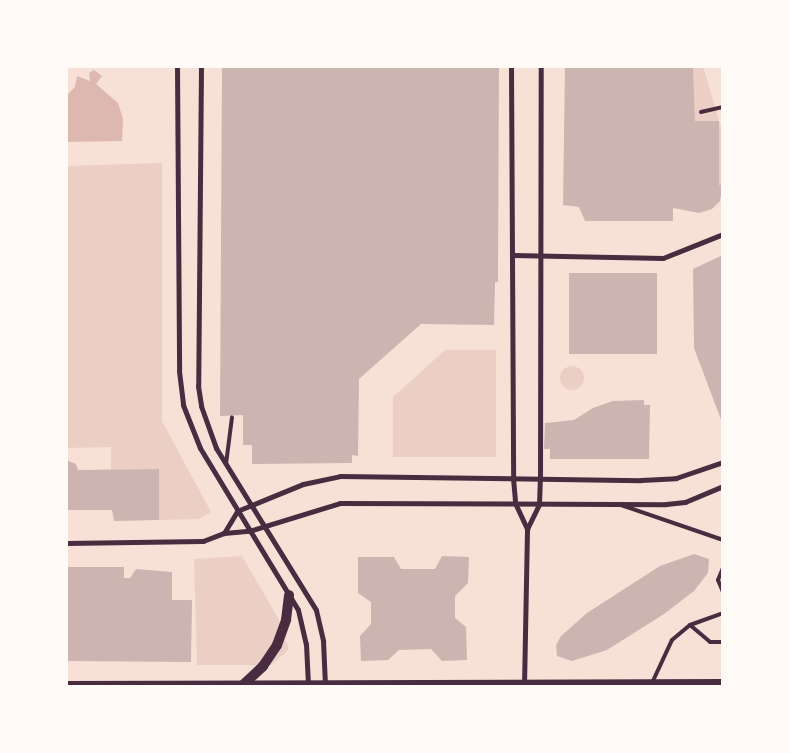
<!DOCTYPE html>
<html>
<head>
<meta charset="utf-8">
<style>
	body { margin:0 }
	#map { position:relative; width:789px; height:753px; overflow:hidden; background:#f7e1d7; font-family:"Alegreya Sans",sans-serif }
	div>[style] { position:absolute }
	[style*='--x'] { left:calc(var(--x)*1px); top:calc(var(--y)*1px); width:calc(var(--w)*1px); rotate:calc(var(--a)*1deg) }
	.green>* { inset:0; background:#ebcfc5 }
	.round { border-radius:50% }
	.water>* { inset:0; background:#dcb8b0 }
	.building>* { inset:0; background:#ccb4b1; transform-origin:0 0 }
	.service>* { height:4px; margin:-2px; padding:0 2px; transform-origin:2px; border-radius:2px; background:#4a2c40 }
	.minor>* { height:5px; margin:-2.5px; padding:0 2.5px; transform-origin:2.5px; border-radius:2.5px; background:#4a2c40 }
	.secondary>* { height:10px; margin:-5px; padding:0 5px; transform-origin:5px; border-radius:5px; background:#4a2c40 }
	span { translate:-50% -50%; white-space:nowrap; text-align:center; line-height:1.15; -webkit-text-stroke:4px #fffaf5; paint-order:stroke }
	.frame { position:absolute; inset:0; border:68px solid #fffaf5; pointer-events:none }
</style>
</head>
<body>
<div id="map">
	<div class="green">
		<i style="clip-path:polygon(693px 66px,703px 66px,723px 134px,723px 184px,719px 185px,719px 121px,695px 121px)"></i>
		<i style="clip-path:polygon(162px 163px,162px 421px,211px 512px,198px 519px,159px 520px,159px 469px,111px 470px,111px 447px,66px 448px,66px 166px)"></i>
		<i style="clip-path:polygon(445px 350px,496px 350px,496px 457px,393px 457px,393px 397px)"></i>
		<i class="round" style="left:560px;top:366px;width:24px;height:24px"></i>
		<i style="clip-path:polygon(242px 556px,278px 618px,289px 649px,272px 665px,197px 665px,194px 559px)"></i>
	</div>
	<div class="water">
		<i style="clip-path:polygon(94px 70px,102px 76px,96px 84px,118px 103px,123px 119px,122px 141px,66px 142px,66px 96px,75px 87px,77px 76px,90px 81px,89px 73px)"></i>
	</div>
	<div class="building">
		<i style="clip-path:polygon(222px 66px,499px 66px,498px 282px,495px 282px,494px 325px,421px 324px,359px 379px,358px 456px,352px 455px,352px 463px,252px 464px,252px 445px,243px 445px,243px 415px,220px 416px)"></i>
		<i style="clip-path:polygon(565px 66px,693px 66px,695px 121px,719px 121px,719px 185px,723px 184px,720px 201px,712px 209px,699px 213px,673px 208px,673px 221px,585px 221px,579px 207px,563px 205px)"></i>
		<i style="clip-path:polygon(723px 255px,723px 425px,694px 348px,693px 269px)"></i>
		<i style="left:569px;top:273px;width:88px;height:81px"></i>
		<i style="clip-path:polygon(644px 400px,644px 405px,650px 405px,649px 459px,550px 459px,550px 449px,544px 449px,545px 423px,574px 420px,593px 408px,613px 401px)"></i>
		<i style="clip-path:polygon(66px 460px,76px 464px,78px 470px,159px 469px,159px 520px,114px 521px,112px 510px,66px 510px)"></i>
		<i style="clip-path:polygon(694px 554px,709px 559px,708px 573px,694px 591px,664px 614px,607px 650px,572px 661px,557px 656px,556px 645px,561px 636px,587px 613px,660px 566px)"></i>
		<i style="clip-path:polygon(442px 556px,469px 557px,468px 583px,455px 596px,455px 618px,466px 627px,467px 660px,442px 661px,431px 649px,399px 650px,388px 660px,361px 661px,360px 636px,371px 624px,371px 602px,358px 593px,358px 557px,394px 557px,401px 569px,435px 569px)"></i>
		<i style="clip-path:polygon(66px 567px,124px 567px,124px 578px,130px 578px,136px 569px,172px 572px,172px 600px,192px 600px,191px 662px,66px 661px)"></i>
	</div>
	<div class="service">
		<i style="--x:701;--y:112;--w:23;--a:-13"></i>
		<i style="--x:226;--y:464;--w:47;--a:-82.7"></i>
		<i style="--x:621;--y:505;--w:108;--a:18.9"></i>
		<i style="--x:723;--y:568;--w:13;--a:113"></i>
		<i style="--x:718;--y:580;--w:13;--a:67"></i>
		<i style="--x:690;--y:625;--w:35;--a:-20"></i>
		<i style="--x:652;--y:683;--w:47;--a:-65.1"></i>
		<i style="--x:672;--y:640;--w:23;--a:-40"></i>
		<i style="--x:690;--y:625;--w:26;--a:40"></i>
		<i style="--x:710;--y:642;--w:13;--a:0"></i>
	</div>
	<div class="minor">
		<i style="--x:177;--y:66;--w:305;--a:89.6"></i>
		<i style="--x:179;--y:371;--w:34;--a:83"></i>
		<i style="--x:183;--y:405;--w:46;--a:68.4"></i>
		<i style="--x:200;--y:448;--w:189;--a:58.8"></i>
		<i style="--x:298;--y:610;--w:35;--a:77"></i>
		<i style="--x:306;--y:644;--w:41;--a:87.2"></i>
		<i style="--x:201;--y:66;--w:320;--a:90.5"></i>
		<i style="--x:198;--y:386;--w:20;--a:81"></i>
		<i style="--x:201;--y:406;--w:45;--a:70.3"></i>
		<i style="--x:216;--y:448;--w:190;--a:58.3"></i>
		<i style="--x:316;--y:610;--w:32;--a:77"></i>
		<i style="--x:323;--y:641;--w:44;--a:87.4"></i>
		<i style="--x:511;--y:66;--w:412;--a:89.7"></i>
		<i style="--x:513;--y:478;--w:25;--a:85"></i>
		<i style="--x:515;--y:503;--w:29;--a:65"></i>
		<i style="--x:513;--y:255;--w:150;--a:1.1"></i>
		<i style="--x:663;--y:258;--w:65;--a:-21.8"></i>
		<i style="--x:224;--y:533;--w:26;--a:-59"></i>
		<i style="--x:237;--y:511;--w:71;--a:-22.2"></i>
		<i style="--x:303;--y:484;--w:38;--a:-12"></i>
		<i style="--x:340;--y:476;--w:301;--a:0.8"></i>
		<i style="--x:641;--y:480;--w:35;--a:-3"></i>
		<i style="--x:676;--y:478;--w:50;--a:-18.8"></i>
		<i style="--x:66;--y:543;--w:137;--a:-0.8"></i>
		<i style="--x:203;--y:541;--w:22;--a:-21"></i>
		<i style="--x:224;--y:533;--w:25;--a:-5"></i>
		<i style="--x:249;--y:531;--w:95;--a:-17.1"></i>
		<i style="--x:340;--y:503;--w:326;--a:0.2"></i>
		<i style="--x:666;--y:504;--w:19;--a:-6"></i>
		<i style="--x:685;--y:502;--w:41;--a:-22.8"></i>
		<i style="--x:524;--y:686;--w:157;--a:-88.9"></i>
		<i style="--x:527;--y:529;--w:28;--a:-64"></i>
		<i style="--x:539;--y:504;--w:26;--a:-88"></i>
		<i style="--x:540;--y:478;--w:412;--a:-89.9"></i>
	</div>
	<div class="secondary">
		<i style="--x:244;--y:684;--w:26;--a:-43"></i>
		<i style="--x:263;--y:666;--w:25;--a:-56"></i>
		<i style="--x:277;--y:645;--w:27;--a:-70"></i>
		<i style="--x:286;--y:620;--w:25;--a:-83"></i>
		<i style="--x:66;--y:686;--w:657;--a:-0.17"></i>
	</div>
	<div class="frame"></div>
</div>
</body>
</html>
